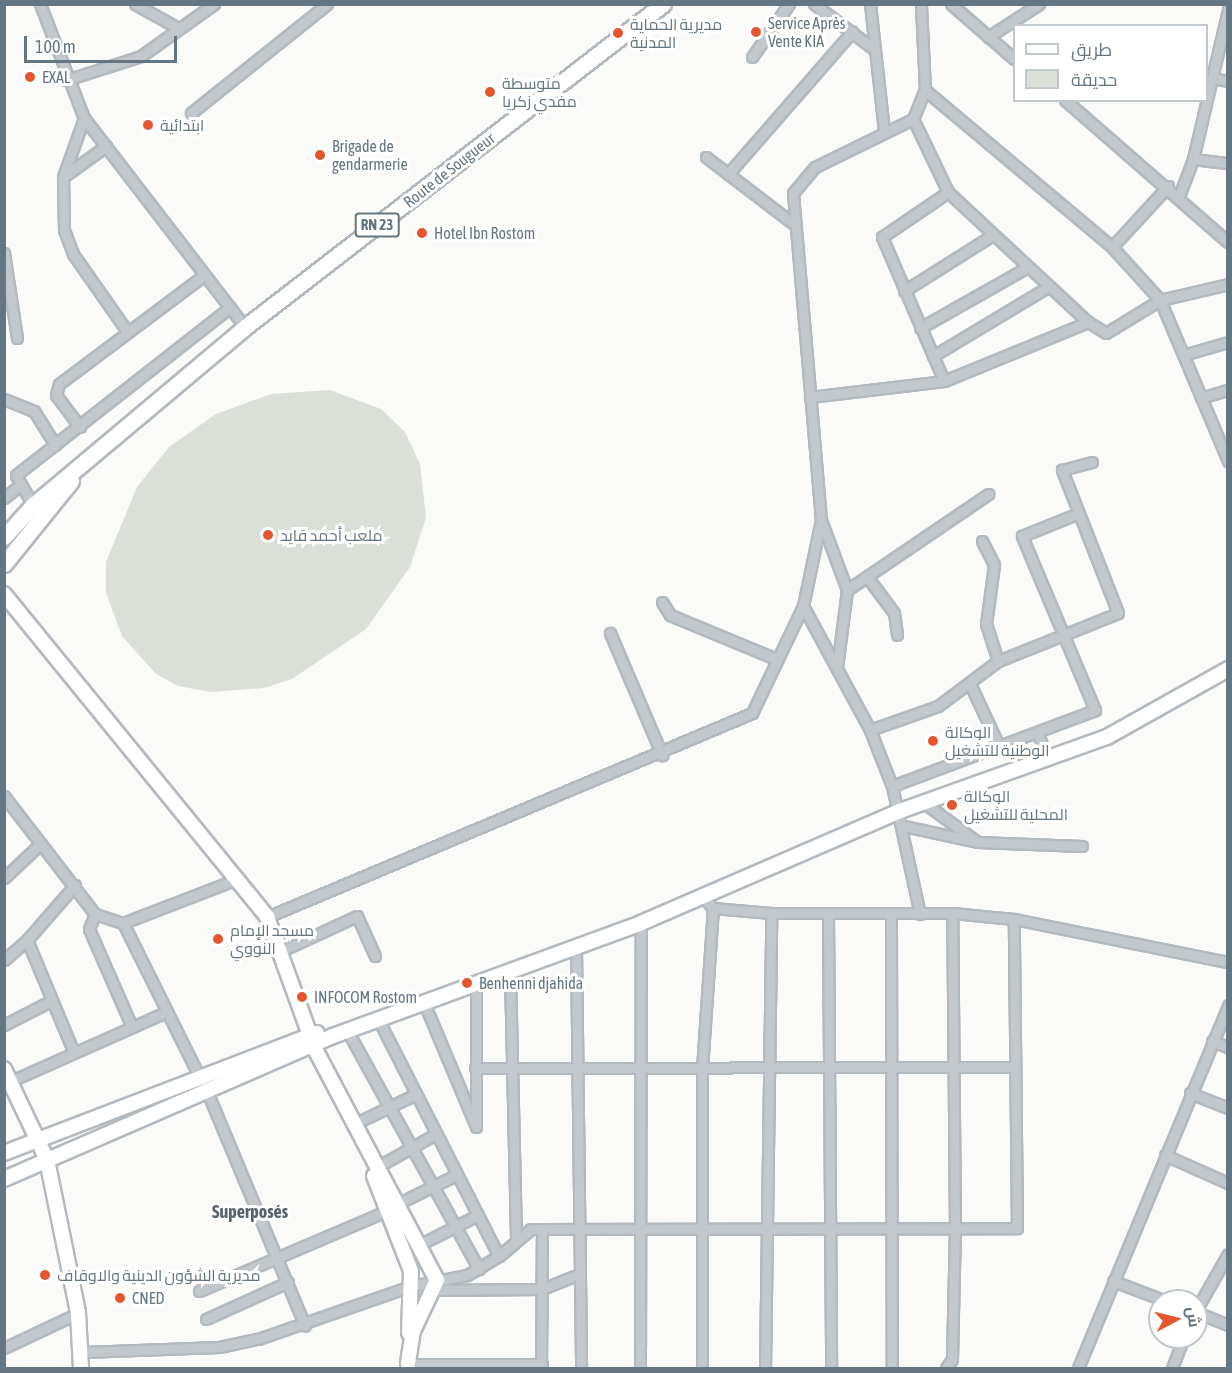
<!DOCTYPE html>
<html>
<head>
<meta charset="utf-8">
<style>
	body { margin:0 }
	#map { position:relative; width:1232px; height:1373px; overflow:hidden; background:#fafaf8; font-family:"Asap Condensed",Cairo,sans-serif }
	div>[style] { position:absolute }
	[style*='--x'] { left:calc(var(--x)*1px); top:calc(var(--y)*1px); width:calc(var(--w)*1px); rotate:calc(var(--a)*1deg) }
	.green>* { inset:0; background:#dadfd7 }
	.roads { filter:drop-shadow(2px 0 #b3babf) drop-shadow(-2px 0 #b3babf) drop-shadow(0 2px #b3babf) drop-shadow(0 -2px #b3babf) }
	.street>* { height:9px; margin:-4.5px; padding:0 4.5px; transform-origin:4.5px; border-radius:4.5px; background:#c3c8cc }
	.secondary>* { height:14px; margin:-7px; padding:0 7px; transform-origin:7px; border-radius:7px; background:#fff }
	.primary>* { height:15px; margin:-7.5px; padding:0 7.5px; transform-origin:7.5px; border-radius:7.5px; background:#fff }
	.dots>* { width:16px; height:16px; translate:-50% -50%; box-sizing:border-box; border:3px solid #fff; border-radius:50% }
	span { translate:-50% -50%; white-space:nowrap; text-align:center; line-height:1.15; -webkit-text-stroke:6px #fff; paint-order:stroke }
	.shield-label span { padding:2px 4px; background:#fff; border:2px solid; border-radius:4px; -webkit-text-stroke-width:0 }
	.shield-label { font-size:15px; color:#657683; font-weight:700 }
	.poi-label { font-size:16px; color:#657683 }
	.left { translate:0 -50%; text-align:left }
	.street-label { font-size:16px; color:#657683 }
	.neighbourhood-label { font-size:18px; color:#57646e; font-weight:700 }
	.frame { position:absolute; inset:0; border:6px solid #657683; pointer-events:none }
	.legend { position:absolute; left:1013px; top:24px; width:195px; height:78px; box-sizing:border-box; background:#fff; border:2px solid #c1c8cd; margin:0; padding:8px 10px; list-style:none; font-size:18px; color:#657683 }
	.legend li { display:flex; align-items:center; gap:12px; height:30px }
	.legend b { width:30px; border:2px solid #c1c8cd }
	.north { position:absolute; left:1148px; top:1289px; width:60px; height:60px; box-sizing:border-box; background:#fff; border:2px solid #c1c8cd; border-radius:50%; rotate:83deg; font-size:16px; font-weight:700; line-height:24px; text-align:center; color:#657683 }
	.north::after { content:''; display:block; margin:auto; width:21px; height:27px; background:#e4572e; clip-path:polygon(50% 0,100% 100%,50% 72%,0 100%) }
	.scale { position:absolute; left:24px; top:36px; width:153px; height:27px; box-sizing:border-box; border:3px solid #657683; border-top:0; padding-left:8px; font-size:18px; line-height:21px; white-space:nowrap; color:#657683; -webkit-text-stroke:4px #fff; paint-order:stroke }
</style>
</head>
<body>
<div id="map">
	<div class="green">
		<i style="clip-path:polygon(330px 390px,381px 409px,405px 432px,420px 464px,426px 518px,410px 567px,366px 629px,292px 679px,264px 688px,211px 692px,178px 686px,156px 674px,122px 636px,106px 593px,106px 562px,137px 487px,169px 447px,216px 414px,271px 394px)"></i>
	</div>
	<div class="roads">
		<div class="street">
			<i style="--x:40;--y:4;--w:122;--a:68.9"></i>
			<i style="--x:84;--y:118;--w:264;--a:52.4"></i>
			<i style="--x:135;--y:4;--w:49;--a:29.2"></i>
			<i style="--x:814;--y:4;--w:75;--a:36.9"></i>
			<i style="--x:870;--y:4;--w:128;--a:83.7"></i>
			<i style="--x:951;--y:4;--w:84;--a:41.1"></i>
			<i style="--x:988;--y:37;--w:61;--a:-32.9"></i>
			<i style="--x:752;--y:57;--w:65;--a:-55.1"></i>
			<i style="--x:1212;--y:78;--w:16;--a:11"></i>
			<i style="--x:66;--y:80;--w:79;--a:-17.7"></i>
			<i style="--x:141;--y:56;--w:90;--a:-35.5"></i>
			<i style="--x:925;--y:90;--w:244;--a:40"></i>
			<i style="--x:1112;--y:247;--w:72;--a:47.8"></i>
			<i style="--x:1160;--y:300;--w:175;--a:67.1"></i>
			<i style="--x:1065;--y:100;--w:216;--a:41.1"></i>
			<i style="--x:191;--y:113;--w:174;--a:-38.7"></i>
			<i style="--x:84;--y:118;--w:63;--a:109.6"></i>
			<i style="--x:63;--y:177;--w:53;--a:88.9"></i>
			<i style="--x:64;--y:230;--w:26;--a:69"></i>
			<i style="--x:73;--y:254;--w:94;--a:55"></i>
			<i style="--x:913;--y:119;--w:81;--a:64.4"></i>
			<i style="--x:948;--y:192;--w:191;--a:42.9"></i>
			<i style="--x:706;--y:157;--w:112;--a:37.4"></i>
			<i style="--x:1193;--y:159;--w:35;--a:7"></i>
			<i style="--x:728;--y:174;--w:189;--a:-48.9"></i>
			<i style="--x:63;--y:177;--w:53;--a:-35.8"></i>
			<i style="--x:1179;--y:196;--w:40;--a:-69"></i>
			<i style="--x:1193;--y:159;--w:153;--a:-76.8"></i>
			<i style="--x:1112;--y:247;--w:83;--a:-47.4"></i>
			<i style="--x:4;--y:253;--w:86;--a:81.3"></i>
			<i style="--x:904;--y:291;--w:103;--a:-32.3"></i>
			<i style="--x:920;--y:328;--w:122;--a:-29.5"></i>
			<i style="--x:1183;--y:355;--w:47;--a:-16.1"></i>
			<i style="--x:933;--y:356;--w:134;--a:-31"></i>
			<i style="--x:944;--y:381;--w:157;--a:-113.3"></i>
			<i style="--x:882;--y:237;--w:80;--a:-34.3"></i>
			<i style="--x:810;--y:397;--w:135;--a:-6.8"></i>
			<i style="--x:944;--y:381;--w:156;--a:-22.3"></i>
			<i style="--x:1088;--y:322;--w:21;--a:31"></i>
			<i style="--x:1106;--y:333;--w:63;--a:-31.4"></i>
			<i style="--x:1160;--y:300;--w:70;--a:-13.2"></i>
			<i style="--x:1201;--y:398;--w:28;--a:-17"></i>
			<i style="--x:4;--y:399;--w:32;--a:22"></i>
			<i style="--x:34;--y:411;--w:40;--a:58"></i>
			<i style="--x:80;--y:427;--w:40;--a:-127"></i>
			<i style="--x:56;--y:395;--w:11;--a:-75"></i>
			<i style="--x:59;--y:384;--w:181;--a:-36.9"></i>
			<i style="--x:4;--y:498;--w:19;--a:-39"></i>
			<i style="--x:33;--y:505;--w:34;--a:-120"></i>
			<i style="--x:16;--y:475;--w:272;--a:-38.1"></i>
			<i style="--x:821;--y:520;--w:75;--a:69.6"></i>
			<i style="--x:847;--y:590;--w:78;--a:97.4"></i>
			<i style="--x:982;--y:541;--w:27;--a:63"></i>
			<i style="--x:994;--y:565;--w:60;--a:97.7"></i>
			<i style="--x:986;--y:624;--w:39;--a:72"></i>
			<i style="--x:868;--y:578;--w:44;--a:53.4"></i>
			<i style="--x:894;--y:613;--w:22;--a:82"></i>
			<i style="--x:847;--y:590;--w:171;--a:-34.2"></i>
			<i style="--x:662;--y:602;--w:15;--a:58"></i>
			<i style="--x:670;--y:615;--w:115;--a:22.5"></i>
			<i style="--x:803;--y:606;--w:141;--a:61.6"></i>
			<i style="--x:870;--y:730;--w:60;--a:68.6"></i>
			<i style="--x:892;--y:786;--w:131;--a:77.7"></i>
			<i style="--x:610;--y:633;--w:133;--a:66.9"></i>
			<i style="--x:970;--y:684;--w:71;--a:64.9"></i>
			<i style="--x:870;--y:730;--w:72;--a:-19.4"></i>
			<i style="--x:938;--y:706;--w:75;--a:-36.9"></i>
			<i style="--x:998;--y:661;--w:129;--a:-21.8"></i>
			<i style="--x:1118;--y:613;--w:154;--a:-111.4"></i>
			<i style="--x:1062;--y:470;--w:31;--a:-15"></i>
			<i style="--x:1038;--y:733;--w:28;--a:71"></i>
			<i style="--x:892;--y:786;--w:217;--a:-20.5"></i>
			<i style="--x:1095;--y:710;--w:189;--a:-112.8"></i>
			<i style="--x:1022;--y:536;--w:61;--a:-22"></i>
			<i style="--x:4;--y:796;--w:149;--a:52.4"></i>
			<i style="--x:95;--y:914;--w:29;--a:18"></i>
			<i style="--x:123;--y:923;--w:191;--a:63.6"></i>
			<i style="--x:208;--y:1094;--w:251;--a:67.3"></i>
			<i style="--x:923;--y:802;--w:66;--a:36.3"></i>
			<i style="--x:904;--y:826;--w:76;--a:12.2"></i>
			<i style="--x:978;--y:842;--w:104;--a:2.2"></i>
			<i style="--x:4;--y:878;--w:50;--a:-43.4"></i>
			<i style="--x:702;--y:895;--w:17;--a:50"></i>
			<i style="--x:713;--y:908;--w:58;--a:4.9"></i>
			<i style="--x:771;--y:913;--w:181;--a:0"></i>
			<i style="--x:952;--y:913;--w:62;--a:5.5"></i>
			<i style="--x:1014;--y:919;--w:218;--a:11.4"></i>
			<i style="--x:95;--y:914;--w:16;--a:112"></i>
			<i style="--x:89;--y:929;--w:107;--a:66.3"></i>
			<i style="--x:828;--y:915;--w:453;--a:89.6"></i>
			<i style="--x:891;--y:915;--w:453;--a:89.9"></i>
			<i style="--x:267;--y:917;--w:526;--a:-22.81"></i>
			<i style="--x:752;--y:713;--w:119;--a:-64.5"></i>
			<i style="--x:803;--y:606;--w:88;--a:-78.2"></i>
			<i style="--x:821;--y:520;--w:328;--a:-94.9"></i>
			<i style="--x:793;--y:193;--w:34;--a:-50"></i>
			<i style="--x:815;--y:167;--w:109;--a:-26.1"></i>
			<i style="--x:913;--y:119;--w:31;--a:-68"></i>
			<i style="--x:925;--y:90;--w:86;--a:-92.7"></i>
			<i style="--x:123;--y:923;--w:122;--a:-21.1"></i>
			<i style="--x:27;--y:940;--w:73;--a:-48.9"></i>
			<i style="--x:576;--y:949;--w:419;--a:89.3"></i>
			<i style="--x:279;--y:952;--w:86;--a:-24.8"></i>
			<i style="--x:357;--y:916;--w:44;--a:65.8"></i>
			<i style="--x:4;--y:960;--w:30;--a:-41"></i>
			<i style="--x:27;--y:940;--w:122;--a:67.4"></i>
			<i style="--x:510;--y:973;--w:265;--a:88.7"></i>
			<i style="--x:424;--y:1003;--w:134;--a:67.2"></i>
			<i style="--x:476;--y:1127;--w:142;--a:-90"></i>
			<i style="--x:378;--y:1019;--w:266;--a:63"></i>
			<i style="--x:499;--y:1256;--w:42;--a:-40.2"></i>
			<i style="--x:531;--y:1229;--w:486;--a:-0.1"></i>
			<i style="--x:1017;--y:1228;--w:309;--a:-90.6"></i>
			<i style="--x:4;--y:1025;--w:53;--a:-27.1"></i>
			<i style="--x:348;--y:1032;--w:271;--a:61.1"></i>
			<i style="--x:1212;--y:1041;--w:17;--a:21"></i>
			<i style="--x:475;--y:1068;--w:540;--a:-0.11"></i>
			<i style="--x:11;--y:1081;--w:170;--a:-24"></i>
			<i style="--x:1190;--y:1093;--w:41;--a:21.5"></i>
			<i style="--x:354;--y:1124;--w:67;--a:-25.8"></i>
			<i style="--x:1165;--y:1155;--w:69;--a:24"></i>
			<i style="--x:377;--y:1167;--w:65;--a:-29.3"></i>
			<i style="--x:397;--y:1204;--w:66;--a:-26.2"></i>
			<i style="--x:419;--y:1245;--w:66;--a:-27"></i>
			<i style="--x:1113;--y:1281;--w:57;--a:20.7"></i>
			<i style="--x:428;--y:1290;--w:114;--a:-0.5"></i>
			<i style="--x:542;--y:1289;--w:40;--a:-22"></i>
			<i style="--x:199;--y:1291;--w:204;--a:-23.1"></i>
			<i style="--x:1196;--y:1310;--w:64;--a:-60.3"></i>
			<i style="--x:1196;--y:1312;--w:35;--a:22"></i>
			<i style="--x:206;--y:1319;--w:90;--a:-24.3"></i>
			<i style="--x:4;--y:1348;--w:82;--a:-25.3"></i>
			<i style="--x:83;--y:1352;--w:136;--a:-2.1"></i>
			<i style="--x:219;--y:1347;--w:40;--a:-12"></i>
			<i style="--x:258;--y:1339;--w:162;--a:-19.1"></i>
			<i style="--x:411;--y:1286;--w:57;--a:-11.1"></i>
			<i style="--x:467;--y:1275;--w:37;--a:-31"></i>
			<i style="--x:408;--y:1364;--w:134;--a:0"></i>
			<i style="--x:541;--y:1368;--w:139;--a:-89.6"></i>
			<i style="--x:640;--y:1368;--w:445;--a:-89.9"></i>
			<i style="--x:702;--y:1368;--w:299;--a:-90"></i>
			<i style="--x:702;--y:1069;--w:161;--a:-86.1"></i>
			<i style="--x:765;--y:1368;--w:455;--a:-89.2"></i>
			<i style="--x:946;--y:1368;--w:11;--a:-56"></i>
			<i style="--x:952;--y:1359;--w:131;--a:-88.7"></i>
			<i style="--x:955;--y:1228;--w:315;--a:-90.5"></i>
			<i style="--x:1078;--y:1368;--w:393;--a:-67.5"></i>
			<i style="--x:1172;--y:1368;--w:33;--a:-69"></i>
		</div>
		<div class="secondary">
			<i style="--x:4;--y:594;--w:417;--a:50.8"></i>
			<i style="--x:267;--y:917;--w:140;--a:70"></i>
			<i style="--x:315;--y:1049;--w:261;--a:62.2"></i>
			<i style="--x:437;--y:1280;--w:56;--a:115.2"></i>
			<i style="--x:413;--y:1331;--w:33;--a:99"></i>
			<i style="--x:4;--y:1069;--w:101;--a:64.7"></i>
			<i style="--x:47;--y:1160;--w:156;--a:78.5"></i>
			<i style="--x:78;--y:1313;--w:55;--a:86.9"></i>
			<i style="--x:4;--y:1153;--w:335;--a:-21"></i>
			<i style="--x:374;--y:1176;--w:102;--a:68.7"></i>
			<i style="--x:411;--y:1271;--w:62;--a:91.8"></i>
			<i style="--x:4;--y:1179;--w:359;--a:-23.5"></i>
			<i style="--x:333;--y:1036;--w:328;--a:-20.1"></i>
			<i style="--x:641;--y:923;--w:282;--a:-23.4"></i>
			<i style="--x:900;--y:811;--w:220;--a:-19.7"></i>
			<i style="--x:1107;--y:737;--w:139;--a:-29.3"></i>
		</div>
		<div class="primary">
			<i style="--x:4;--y:537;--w:43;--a:-47.8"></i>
			<i style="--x:33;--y:505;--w:277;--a:-40"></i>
			<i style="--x:245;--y:327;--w:528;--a:-37.69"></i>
			<i style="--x:4;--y:564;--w:107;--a:-51.1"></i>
		</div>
	</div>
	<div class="dots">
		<i style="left:756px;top:32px;background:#e4572e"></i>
		<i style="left:618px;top:33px;background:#e4572e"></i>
		<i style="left:30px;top:77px;background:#e4572e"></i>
		<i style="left:490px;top:92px;background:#e4572e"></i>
		<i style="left:148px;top:125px;background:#e4572e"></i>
		<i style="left:320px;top:155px;background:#e4572e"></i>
		<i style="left:422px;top:233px;background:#e4572e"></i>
		<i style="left:268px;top:535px;background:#e4572e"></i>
		<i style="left:933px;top:741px;background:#e4572e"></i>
		<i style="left:952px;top:805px;background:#e4572e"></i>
		<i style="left:218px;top:939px;background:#e4572e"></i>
		<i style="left:467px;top:983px;background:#e4572e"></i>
		<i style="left:302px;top:997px;background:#e4572e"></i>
		<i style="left:45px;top:1275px;background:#e4572e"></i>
		<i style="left:120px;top:1298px;background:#e4572e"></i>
	</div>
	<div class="shield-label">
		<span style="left:377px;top:225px">RN 23</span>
	</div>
	<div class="poi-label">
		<span class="left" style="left:768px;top:32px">Service Après<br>Vente KIA</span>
		<span class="left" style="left:630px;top:33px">مديرية الحماية<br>المدنية</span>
		<span class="left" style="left:42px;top:77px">EXAL</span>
		<span class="left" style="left:502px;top:92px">متوسطة<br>مفدي زكريا</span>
		<span class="left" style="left:160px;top:125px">ابتدائية</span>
		<span class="left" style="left:332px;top:155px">Brigade de<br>gendarmerie</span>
		<span class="left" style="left:434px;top:233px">Hotel Ibn Rostom</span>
		<span class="left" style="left:280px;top:535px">ملعب أحمد قايد</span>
		<span class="left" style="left:945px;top:741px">الوكالة<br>الوطنية للتشغيل</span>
		<span class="left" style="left:964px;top:805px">الوكالة<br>المحلية للتشغيل</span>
		<span class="left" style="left:230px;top:939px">مسجد الإمام<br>النووي</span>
		<span class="left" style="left:479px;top:983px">Benhenni djahida</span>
		<span class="left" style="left:314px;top:997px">INFOCOM Rostom</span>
		<span class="left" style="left:57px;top:1275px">مديرية الشؤون الدينية والاوقاف</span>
		<span class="left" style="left:132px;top:1298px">CNED</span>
	</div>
	<div class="street-label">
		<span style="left:449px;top:170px;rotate:-38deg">Route de Sougueur</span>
	</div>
	<div class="neighbourhood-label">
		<span style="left:250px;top:1212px">Superposés</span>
	</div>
	<div class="frame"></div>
	<ul class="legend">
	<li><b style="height:8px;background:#fff"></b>طريق</li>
	<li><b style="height:16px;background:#dadfd7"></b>حديقة</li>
	</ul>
	<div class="north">ش</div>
	<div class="scale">100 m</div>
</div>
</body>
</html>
